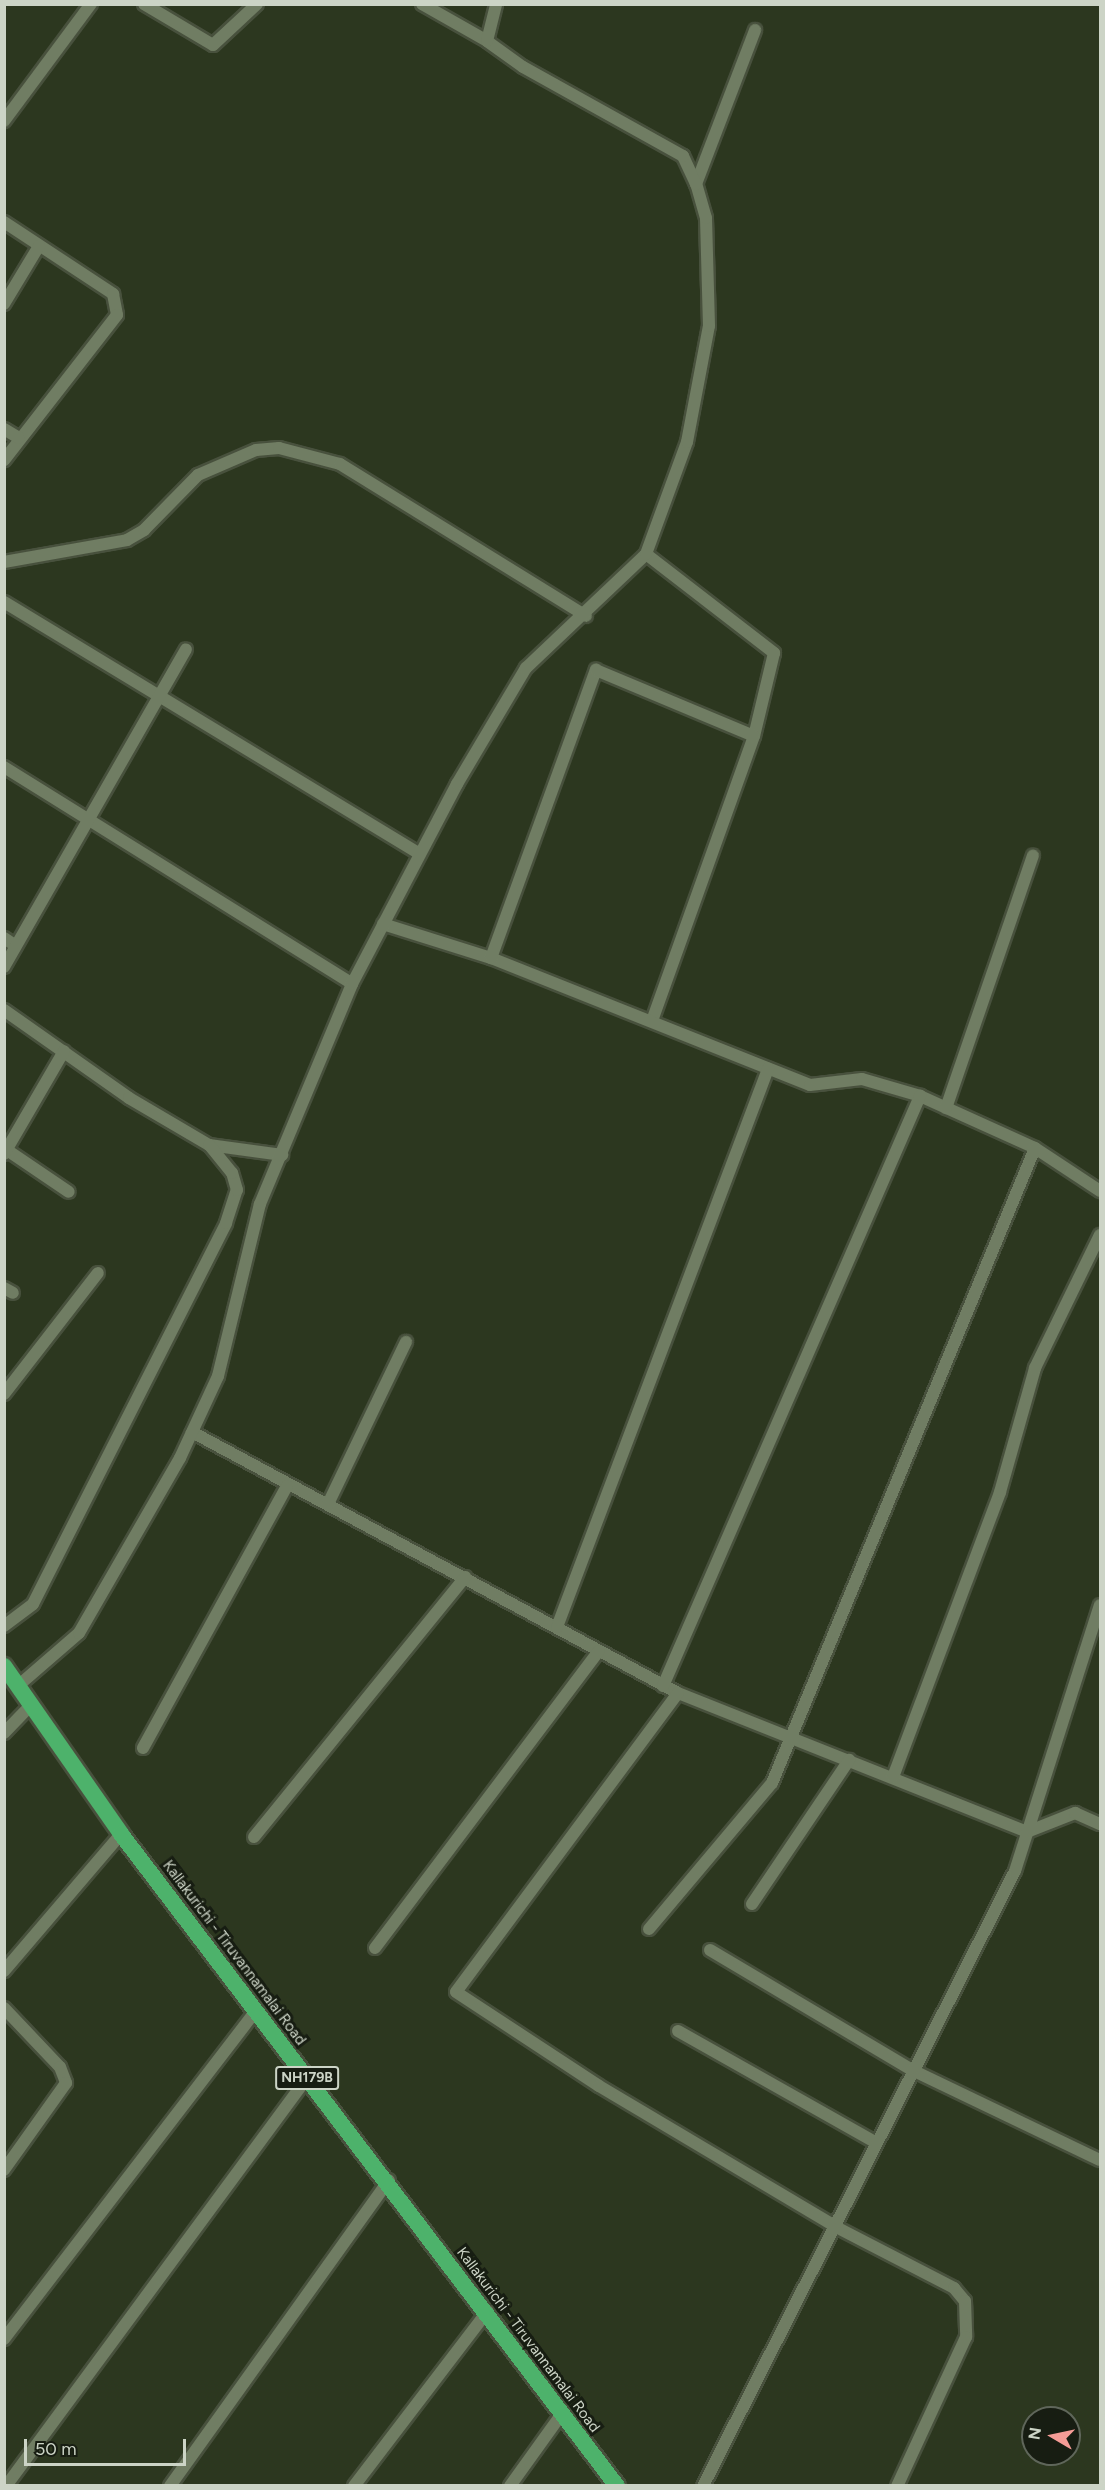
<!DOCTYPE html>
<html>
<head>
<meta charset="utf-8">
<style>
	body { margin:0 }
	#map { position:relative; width:1105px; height:2490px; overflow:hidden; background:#2c371f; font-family:Figtree,sans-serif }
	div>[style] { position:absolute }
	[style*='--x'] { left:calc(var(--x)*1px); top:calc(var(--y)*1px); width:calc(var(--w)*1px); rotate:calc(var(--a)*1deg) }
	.roads { filter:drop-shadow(2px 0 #48513d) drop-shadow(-2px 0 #48513d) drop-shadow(0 2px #48513d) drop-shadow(0 -2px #48513d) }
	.minor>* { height:12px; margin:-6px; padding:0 6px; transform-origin:6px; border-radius:6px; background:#707d63 }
	.trunk>* { height:16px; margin:-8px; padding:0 8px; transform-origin:8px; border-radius:8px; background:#4db26b }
	span { translate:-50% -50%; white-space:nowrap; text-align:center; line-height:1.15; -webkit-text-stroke:6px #171d12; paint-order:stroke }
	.shield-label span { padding:2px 4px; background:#171d12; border:2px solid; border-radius:4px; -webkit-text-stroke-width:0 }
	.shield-label { font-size:14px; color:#ccd4c6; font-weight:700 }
	.street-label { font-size:15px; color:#ccd4c6 }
	.frame { position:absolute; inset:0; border:6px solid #ccd4c6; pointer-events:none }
	.north { position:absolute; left:1021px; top:2406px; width:60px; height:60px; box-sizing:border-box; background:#171d12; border:2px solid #5f665a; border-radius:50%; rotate:279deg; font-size:16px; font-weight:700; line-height:24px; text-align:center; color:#ccd4c6 }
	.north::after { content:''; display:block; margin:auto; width:21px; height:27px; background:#f59c96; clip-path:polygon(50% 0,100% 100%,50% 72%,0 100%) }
	.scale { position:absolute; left:24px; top:2439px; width:162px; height:27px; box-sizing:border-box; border:3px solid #ccd4c6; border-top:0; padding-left:8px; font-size:18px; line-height:21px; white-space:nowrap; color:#ccd4c6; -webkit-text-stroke:4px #171d12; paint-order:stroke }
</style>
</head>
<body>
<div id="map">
	<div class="roads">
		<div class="minor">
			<i style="--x:144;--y:4;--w:80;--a:30.7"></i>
			<i style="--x:213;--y:45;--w:60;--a:-43"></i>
			<i style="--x:422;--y:4;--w:75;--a:29.6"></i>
			<i style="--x:4;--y:121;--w:146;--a:-53.4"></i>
			<i style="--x:696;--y:184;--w:165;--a:-69"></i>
			<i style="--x:4;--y:222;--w:131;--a:33.4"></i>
			<i style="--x:113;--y:294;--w:21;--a:79"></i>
			<i style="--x:117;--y:315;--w:184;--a:127.9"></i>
			<i style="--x:4;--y:304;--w:68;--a:-58.9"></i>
			<i style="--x:4;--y:429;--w:17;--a:31"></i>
			<i style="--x:646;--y:554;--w:162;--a:37.7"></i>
			<i style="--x:774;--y:653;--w:85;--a:103.5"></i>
			<i style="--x:754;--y:736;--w:303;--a:109.7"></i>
			<i style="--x:4;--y:562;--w:125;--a:-10.1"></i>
			<i style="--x:127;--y:540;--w:20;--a:-30"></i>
			<i style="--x:144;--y:530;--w:77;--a:-45.5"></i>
			<i style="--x:198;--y:475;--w:63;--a:-23.3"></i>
			<i style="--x:256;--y:450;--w:23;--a:-5"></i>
			<i style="--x:279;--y:448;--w:63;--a:14.7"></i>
			<i style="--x:340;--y:464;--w:289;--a:31.7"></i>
			<i style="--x:4;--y:602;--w:486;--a:31.2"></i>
			<i style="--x:4;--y:767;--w:410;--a:31.9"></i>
			<i style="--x:383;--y:924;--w:113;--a:17.5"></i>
			<i style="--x:491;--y:958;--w:343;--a:21.7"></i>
			<i style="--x:810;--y:1085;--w:52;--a:-6.6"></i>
			<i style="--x:862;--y:1079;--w:60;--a:16.3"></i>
			<i style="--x:920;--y:1096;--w:126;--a:24.3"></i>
			<i style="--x:1035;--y:1148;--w:78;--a:33.5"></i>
			<i style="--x:4;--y:938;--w:14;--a:34"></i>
			<i style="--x:491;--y:958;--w:307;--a:-70"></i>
			<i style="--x:596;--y:670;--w:171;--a:22.7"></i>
			<i style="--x:4;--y:967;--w:366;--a:-60.2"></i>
			<i style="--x:4;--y:1010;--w:153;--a:35.1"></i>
			<i style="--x:129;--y:1098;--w:93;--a:30.4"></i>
			<i style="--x:209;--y:1145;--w:74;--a:7.8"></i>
			<i style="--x:946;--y:1108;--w:267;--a:-71"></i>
			<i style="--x:4;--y:1148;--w:78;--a:34.1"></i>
			<i style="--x:4;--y:1154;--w:119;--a:-59.8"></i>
			<i style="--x:4;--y:1288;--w:10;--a:29"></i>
			<i style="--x:4;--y:1394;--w:153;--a:-52.2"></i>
			<i style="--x:192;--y:1432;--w:552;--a:28.24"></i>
			<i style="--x:678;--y:1693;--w:376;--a:21.7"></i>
			<i style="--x:1027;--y:1832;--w:52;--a:-21.6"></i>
			<i style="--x:1075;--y:1813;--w:27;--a:24"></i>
			<i style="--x:328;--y:1504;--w:180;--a:-64.3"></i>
			<i style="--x:4;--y:1626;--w:36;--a:-37"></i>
			<i style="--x:33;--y:1604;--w:427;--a:-63.1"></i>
			<i style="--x:226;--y:1223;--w:35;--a:-72"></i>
			<i style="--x:237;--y:1190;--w:18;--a:-106"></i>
			<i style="--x:232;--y:1173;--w:36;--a:-129"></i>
			<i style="--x:557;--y:1627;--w:597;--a:-69.29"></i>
			<i style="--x:19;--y:1685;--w:79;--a:-40.9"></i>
			<i style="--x:79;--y:1633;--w:202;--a:-60"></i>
			<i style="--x:180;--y:1458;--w:90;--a:-65.1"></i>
			<i style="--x:218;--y:1376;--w:177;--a:-76.3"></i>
			<i style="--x:260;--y:1204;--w:238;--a:-67.3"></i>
			<i style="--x:352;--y:984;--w:226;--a:-62.3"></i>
			<i style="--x:457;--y:784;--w:135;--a:-59.3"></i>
			<i style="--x:526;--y:668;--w:166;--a:-43.5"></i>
			<i style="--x:646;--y:554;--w:119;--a:-69.9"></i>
			<i style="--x:687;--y:442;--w:118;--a:-79.3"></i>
			<i style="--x:709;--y:326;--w:108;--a:-91.6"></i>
			<i style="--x:706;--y:218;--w:35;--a:-106"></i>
			<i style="--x:696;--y:184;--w:31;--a:-115"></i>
			<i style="--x:683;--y:156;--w:183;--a:-150.9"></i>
			<i style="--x:523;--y:67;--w:44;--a:-144.2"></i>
			<i style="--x:487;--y:41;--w:38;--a:-76"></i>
			<i style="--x:663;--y:1686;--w:644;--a:-66.46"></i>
			<i style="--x:678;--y:1693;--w:372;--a:126.6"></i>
			<i style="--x:456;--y:1992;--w:171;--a:33.3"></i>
			<i style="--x:599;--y:2086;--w:276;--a:30.7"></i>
			<i style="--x:836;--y:2227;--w:133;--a:27.3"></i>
			<i style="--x:954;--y:2288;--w:17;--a:50"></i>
			<i style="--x:965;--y:2301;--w:36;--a:88"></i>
			<i style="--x:966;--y:2337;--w:164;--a:114.8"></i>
			<i style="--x:4;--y:1733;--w:37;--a:-46"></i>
			<i style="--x:143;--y:1748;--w:299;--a:-61.2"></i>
			<i style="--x:893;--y:1777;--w:304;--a:-69.4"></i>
			<i style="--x:1000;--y:1492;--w:129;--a:-74.2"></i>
			<i style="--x:1035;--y:1368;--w:148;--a:-64"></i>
			<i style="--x:254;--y:1837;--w:335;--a:-50.9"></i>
			<i style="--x:752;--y:1904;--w:174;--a:-56"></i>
			<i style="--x:649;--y:1929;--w:191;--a:-49.9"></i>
			<i style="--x:772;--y:1783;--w:687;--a:-67.5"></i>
			<i style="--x:375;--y:1948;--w:372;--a:-53"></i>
			<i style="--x:710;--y:1950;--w:237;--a:30.7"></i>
			<i style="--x:914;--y:2071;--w:206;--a:25.6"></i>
			<i style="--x:4;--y:1971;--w:180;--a:-49.5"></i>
			<i style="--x:4;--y:2008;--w:81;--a:46.5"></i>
			<i style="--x:60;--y:2067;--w:17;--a:69"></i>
			<i style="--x:66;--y:2083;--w:107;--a:125.5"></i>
			<i style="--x:678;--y:2031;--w:228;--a:29.4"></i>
			<i style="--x:4;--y:2339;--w:412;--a:-52.5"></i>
			<i style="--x:6;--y:2486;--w:507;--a:-53.58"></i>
			<i style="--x:170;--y:2486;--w:376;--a:-54.4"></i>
			<i style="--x:354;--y:2486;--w:220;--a:-52.6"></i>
			<i style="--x:510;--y:2486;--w:87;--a:-54.3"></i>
			<i style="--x:703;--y:2486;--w:690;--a:-63.1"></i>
			<i style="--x:1015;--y:1871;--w:279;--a:-72.3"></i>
		</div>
		<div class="trunk">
			<i style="--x:4;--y:1666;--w:205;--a:55.1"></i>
			<i style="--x:121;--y:1834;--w:819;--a:52.74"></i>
		</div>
	</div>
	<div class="shield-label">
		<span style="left:307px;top:2078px">NH179B</span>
	</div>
	<div class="street-label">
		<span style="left:234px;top:1953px;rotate:53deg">Kallakurichi - Tiruvannamalai Road</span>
		<span style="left:528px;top:2340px;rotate:53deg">Kallakurichi - Tiruvannamalai Road</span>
	</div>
	<div class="frame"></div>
	<div class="north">N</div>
	<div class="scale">50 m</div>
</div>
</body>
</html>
